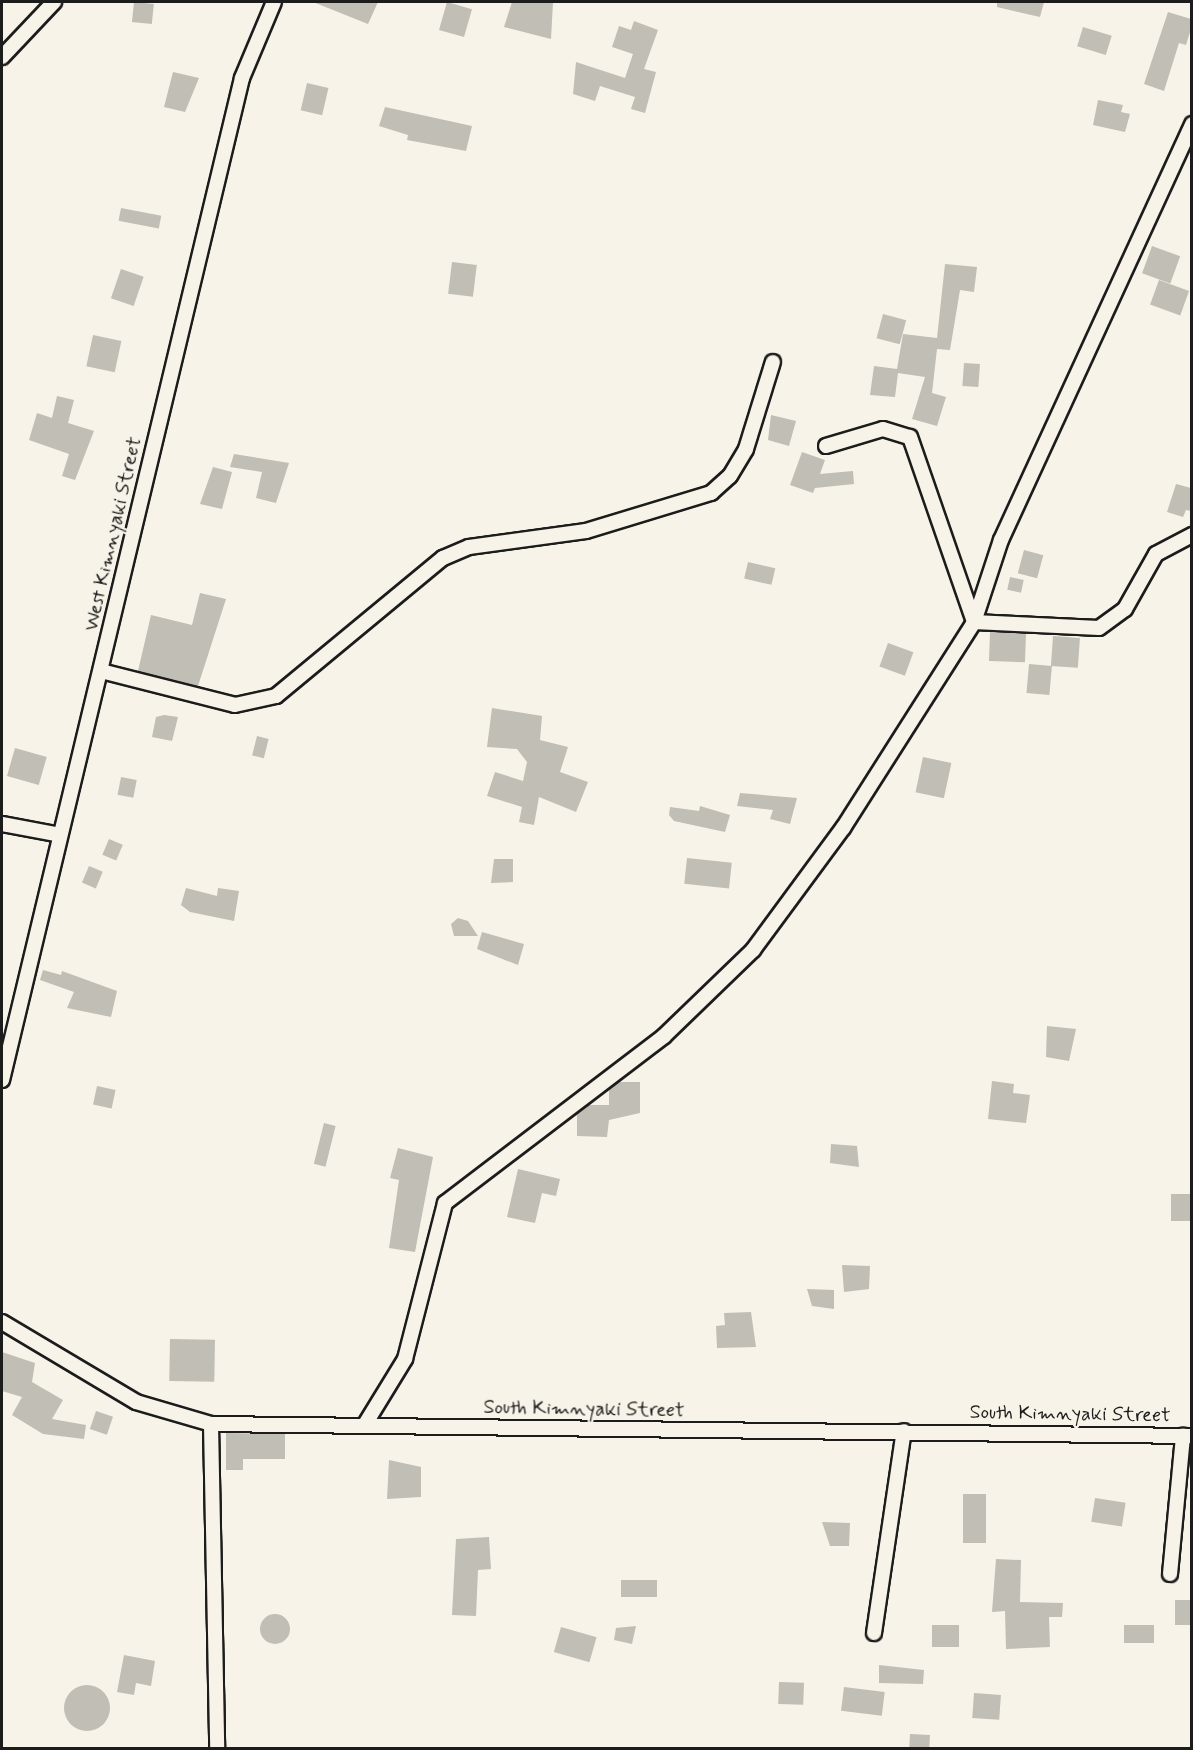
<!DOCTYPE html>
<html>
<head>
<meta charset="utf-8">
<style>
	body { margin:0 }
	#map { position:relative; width:1193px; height:1750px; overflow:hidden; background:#f7f3e8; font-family:Mynerve,sans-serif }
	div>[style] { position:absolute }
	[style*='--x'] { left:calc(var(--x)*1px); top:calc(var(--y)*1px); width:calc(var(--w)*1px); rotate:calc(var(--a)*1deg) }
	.building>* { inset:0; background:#c0beb5; transform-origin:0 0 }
	.round { border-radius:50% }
	.roads { filter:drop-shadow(2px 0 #1c1c1c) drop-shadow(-2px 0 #1c1c1c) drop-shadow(0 2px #1c1c1c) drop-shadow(0 -2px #1c1c1c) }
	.street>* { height:14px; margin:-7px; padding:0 7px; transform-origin:7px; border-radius:7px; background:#f7f3e8 }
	span { translate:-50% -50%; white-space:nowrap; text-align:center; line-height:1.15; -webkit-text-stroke:4.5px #f7f3e8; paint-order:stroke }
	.street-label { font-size:20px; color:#1c1c1c }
	.frame { position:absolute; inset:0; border:3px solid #1c1c1c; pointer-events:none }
</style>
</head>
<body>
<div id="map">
	<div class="building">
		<i style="left:134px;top:2px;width:20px;height:20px;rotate:6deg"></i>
		<i style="clip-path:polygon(313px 2px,378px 2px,368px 24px)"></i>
		<i style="left:447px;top:2px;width:26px;height:29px;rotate:16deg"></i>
		<i style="clip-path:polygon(512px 2px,553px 2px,551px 39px,504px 27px)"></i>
		<i style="clip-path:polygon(997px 2px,1044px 2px,1040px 17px,997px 7px)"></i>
		<i style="clip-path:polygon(1168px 12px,1191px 19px,1191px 29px,1186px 45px,1179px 43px,1164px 91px,1144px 84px)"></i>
		<i style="clip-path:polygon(634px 21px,658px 30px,644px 69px,656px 72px,645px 113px,631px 109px,635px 97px,600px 86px,595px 101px,573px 94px,576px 62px,625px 78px,633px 54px,612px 47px,619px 26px,631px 30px)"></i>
		<i style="left:1083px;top:27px;width:30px;height:20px;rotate:17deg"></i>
		<i style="clip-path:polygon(173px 72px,199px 78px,185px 112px,164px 107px)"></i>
		<i style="left:307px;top:83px;width:22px;height:28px;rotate:13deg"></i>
		<i style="clip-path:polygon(1098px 100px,1123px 105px,1121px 112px,1130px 114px,1125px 132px,1093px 125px)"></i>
		<i style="clip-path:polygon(385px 107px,472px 126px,466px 151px,407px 140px,408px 135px,379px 126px)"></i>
		<i style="left:121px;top:208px;width:41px;height:13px;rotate:11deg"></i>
		<i style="left:1152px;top:246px;width:30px;height:29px;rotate:20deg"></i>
		<i style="left:452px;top:262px;width:25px;height:32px;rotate:7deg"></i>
		<i style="clip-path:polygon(945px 264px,977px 267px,974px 292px,960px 290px,950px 350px,937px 349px,932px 393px,946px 397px,937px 426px,912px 419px,925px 377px,898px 373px,895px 397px,870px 395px,874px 366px,897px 369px,903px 334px,937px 338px)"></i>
		<i style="left:121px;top:269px;width:24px;height:31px;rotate:19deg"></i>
		<i style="left:1159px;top:280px;width:32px;height:26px;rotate:20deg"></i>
		<i style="left:883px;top:314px;width:24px;height:25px;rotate:15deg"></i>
		<i style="left:93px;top:335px;width:29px;height:32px;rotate:12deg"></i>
		<i style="left:964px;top:363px;width:16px;height:23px;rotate:4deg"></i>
		<i style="clip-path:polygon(57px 396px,74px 400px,68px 423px,94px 431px,75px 480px,62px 476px,69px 454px,29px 440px,37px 413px,52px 418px)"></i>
		<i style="clip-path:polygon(771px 415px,796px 421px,789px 446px,768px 440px)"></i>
		<i style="clip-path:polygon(802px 452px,825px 460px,820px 474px,853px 471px,854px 484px,815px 488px,813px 493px,790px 485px)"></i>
		<i style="clip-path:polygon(234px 454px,289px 463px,276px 503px,256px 498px,262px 472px,230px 467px)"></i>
		<i style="clip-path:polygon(213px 467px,232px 472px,222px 509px,200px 504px)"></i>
		<i style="clip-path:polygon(1176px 484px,1191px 488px,1191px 511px,1186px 510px,1183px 517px,1167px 512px)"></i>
		<i style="left:1024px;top:550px;width:20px;height:24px;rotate:15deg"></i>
		<i style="left:748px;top:562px;width:28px;height:17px;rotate:13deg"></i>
		<i style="left:1010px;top:577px;width:14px;height:13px;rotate:12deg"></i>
		<i style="clip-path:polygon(200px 593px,226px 599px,198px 686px,138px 671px,151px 615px,192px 625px)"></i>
		<i style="left:990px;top:632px;width:36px;height:29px;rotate:2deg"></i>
		<i style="left:1053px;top:636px;width:27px;height:30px;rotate:4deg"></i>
		<i style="left:888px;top:643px;width:27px;height:25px;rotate:20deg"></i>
		<i style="left:1029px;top:664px;width:23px;height:29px;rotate:5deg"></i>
		<i style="clip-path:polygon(492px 708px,542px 716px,540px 740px,568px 747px,560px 772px,588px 782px,576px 812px,539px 797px,534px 825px,519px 822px,522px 807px,487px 796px,495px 772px,523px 781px,527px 762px,517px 749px,487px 747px)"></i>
		<i style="clip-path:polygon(164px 715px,178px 717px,172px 741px,152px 737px,156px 717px)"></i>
		<i style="left:257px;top:736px;width:12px;height:20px;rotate:14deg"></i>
		<i style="left:15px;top:748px;width:33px;height:29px;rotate:16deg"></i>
		<i style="left:923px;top:757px;width:29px;height:36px;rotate:12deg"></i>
		<i style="left:121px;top:777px;width:16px;height:18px;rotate:11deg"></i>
		<i style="clip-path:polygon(740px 793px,797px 798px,790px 824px,770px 819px,773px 810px,737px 806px)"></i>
		<i style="clip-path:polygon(700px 806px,730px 815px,725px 832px,674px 821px,669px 815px,670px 807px,699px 811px)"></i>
		<i style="left:109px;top:839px;width:15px;height:17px;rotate:23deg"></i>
		<i style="left:687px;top:858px;width:45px;height:26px;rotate:6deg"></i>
		<i style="clip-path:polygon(494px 859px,513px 859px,513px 882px,491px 883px)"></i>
		<i style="left:89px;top:866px;width:15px;height:18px;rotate:23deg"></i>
		<i style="clip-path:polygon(186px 888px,217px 896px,218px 888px,239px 891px,234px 921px,190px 912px,181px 905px)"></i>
		<i style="clip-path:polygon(458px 918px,468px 921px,478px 936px,454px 936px,451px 924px)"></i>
		<i style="clip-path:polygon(482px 932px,524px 944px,518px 965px,477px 949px)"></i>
		<i style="clip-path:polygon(43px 970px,61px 975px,62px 971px,117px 991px,111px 1017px,67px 1008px,74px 992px,40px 980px)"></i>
		<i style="clip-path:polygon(1047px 1026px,1076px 1029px,1069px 1061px,1046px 1057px)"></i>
		<i style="clip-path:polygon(992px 1081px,1014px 1084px,1013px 1093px,1030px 1095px,1026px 1123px,988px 1119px)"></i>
		<i style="clip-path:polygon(619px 1082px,640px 1082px,640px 1113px,609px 1120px,607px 1137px,577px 1136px,577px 1114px,589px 1105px,609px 1105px,609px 1090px)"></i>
		<i style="left:97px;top:1086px;width:19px;height:19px;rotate:12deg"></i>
		<i style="left:324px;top:1123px;width:12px;height:42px;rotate:14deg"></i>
		<i style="clip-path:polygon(831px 1144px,857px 1146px,859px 1167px,830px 1163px)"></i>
		<i style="clip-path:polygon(398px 1148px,433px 1157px,415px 1252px,389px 1248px,399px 1180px,390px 1178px)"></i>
		<i style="clip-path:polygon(518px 1169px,560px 1179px,556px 1196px,542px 1193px,535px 1223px,507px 1217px)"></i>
		<i style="left:1191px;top:1194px;width:27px;height:20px;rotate:90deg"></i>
		<i style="clip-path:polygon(842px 1265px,870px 1266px,869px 1289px,844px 1292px)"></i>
		<i style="clip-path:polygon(807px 1289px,834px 1290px,834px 1309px,812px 1306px)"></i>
		<i style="clip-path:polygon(751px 1312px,756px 1347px,717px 1348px,716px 1326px,725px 1325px,724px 1313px)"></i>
		<i style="left:170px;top:1339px;width:45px;height:42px;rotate:1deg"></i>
		<i style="clip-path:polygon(2px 1352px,35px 1363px,32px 1382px,63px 1400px,52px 1419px,86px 1425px,84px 1439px,43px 1434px,12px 1415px,22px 1397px,2px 1391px)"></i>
		<i style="left:96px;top:1411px;width:18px;height:19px;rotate:19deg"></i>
		<i style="clip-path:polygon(226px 1433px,285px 1434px,285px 1459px,243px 1459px,243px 1470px,226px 1470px)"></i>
		<i style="clip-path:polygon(389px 1460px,421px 1467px,421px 1497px,387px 1499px)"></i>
		<i style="left:986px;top:1494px;width:49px;height:23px;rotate:90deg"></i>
		<i style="left:1095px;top:1498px;width:31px;height:24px;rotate:9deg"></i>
		<i style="clip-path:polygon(822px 1522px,850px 1523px,849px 1546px,830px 1546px)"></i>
		<i style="clip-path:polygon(489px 1537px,491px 1569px,478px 1570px,476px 1616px,452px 1615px,456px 1539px)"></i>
		<i style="clip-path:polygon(996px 1559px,1021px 1560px,1020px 1602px,1063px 1603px,1062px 1617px,1049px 1617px,1050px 1647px,1006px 1649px,1005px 1611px,992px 1612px)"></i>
		<i style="left:621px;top:1580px;width:36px;height:17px"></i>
		<i style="left:1191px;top:1600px;width:25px;height:16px;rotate:90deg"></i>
		<i class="round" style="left:260px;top:1614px;width:30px;height:30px"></i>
		<i style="left:932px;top:1625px;width:27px;height:22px"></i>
		<i style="left:1124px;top:1625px;width:30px;height:18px"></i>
		<i style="clip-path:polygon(636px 1626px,632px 1644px,614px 1640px,616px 1628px)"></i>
		<i style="left:561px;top:1627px;width:37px;height:26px;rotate:16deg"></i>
		<i style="clip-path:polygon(124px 1655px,155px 1661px,151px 1686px,136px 1683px,134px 1695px,117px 1692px)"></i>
		<i style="clip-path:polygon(879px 1665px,924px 1670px,923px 1684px,879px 1683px)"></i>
		<i style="left:779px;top:1682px;width:25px;height:22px;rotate:2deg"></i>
		<i class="round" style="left:64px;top:1685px;width:46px;height:46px"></i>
		<i style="left:844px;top:1687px;width:41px;height:24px;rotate:7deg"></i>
		<i style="left:974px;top:1693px;width:27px;height:25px;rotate:4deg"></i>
		<i style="left:910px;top:1734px;width:20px;height:13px;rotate:3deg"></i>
	</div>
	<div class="roads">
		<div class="street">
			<i style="--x:2;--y:57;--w:76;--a:-46.6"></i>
			<i style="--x:826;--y:446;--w:59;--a:-16.6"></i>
			<i style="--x:883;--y:429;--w:28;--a:17"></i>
			<i style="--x:910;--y:437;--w:196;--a:70.9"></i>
			<i style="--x:974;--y:622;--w:125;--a:2.7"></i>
			<i style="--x:1099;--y:628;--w:32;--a:-36"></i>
			<i style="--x:1125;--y:609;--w:63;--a:-60.6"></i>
			<i style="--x:1156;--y:554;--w:41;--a:-27.8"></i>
			<i style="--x:101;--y:671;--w:138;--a:14.2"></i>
			<i style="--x:235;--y:705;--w:42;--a:-12.4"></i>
			<i style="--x:276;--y:696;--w:217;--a:-39.6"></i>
			<i style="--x:443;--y:558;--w:28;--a:-23"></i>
			<i style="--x:469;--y:547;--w:118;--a:-7.8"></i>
			<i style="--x:586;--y:531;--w:131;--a:-16.9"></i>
			<i style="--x:711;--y:493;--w:25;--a:-42"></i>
			<i style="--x:730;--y:476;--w:31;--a:-59"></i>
			<i style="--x:746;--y:449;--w:91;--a:-72.8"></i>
			<i style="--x:2;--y:824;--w:55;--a:10.5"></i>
			<i style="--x:2;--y:1080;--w:1030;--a:-76.53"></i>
			<i style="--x:242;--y:78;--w:82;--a:-67.2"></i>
			<i style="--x:2;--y:1322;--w:156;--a:30.8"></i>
			<i style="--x:136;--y:1402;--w:78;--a:16.3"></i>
			<i style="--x:211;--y:1424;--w:981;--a:0.7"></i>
			<i style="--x:211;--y:1424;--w:324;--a:88.9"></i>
			<i style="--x:364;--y:1426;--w:79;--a:-58.5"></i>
			<i style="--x:405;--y:1359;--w:161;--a:-75.6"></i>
			<i style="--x:445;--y:1203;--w:275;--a:-37.3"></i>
			<i style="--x:664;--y:1036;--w:124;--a:-44"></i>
			<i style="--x:753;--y:950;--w:152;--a:-53.6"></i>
			<i style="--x:843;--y:828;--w:244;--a:-57.5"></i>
			<i style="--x:974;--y:622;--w:86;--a:-71.8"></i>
			<i style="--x:1001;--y:540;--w:458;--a:-65.3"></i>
			<i style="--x:1170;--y:1574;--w:139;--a:-84.6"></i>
			<i style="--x:874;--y:1633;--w:204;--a:-81.6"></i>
		</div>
	</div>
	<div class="street-label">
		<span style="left:113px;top:534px;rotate:-77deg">West Kimnyaki Street</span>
		<span style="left:584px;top:1409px;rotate:1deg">South Kimnyaki Street</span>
		<span style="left:1070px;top:1414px;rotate:1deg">South Kimnyaki Street</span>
	</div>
	<div class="frame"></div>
</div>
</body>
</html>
